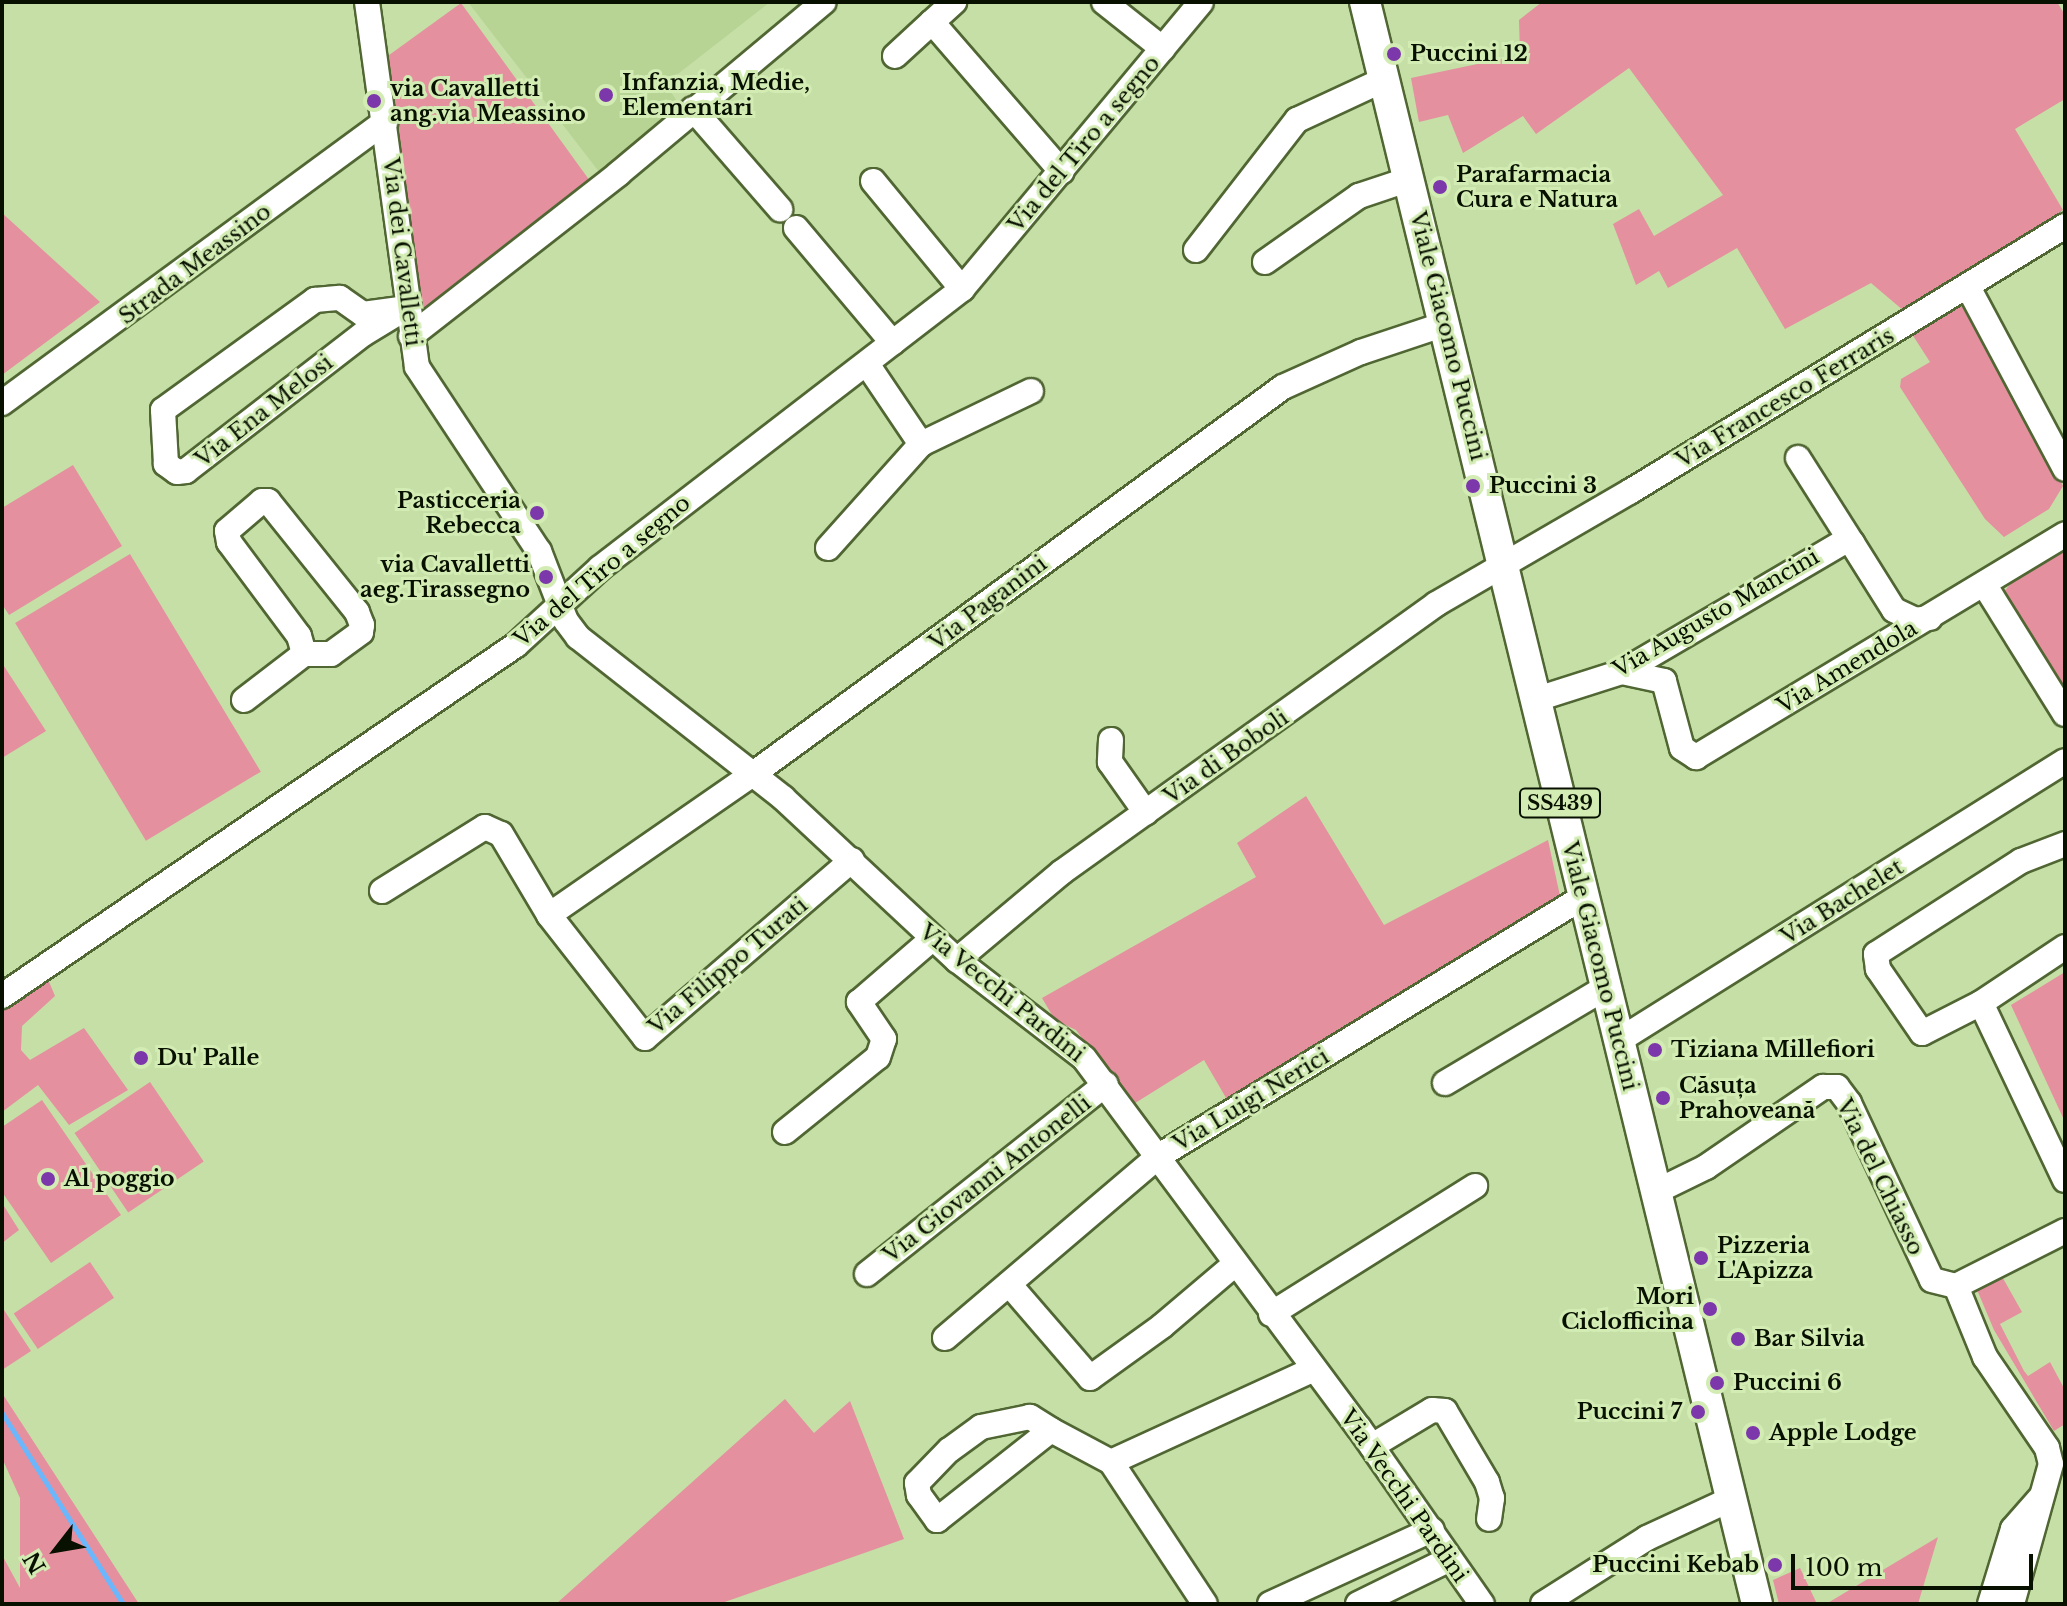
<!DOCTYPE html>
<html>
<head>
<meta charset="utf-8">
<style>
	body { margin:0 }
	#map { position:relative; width:2067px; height:1606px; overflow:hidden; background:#c5dfa6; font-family:"Libre Baskerville",serif }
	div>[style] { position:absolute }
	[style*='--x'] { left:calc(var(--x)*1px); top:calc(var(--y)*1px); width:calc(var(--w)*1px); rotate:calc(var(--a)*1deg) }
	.built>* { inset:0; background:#b7d494 }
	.green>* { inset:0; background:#e4909f; transform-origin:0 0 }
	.stream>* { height:5px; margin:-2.5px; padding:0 2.5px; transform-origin:2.5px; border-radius:2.5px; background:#6cb7fc }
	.roads { filter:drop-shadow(2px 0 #506633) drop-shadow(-2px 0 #506633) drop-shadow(0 2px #506633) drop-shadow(0 -2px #506633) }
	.minor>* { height:24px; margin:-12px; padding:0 12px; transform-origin:12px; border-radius:12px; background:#fff }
	.major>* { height:30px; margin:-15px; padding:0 15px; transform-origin:15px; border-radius:15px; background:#fff }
	.dots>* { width:22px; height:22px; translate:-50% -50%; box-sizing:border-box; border:4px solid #d2ecb3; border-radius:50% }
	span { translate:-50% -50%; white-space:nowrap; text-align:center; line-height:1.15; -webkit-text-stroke:6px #d2ecb3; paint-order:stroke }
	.shield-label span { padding:2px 6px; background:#d2ecb3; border:2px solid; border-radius:6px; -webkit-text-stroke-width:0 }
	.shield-label { font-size:20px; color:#081000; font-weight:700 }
	.poi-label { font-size:22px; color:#081000; font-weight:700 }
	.left { translate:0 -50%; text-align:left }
	.right { translate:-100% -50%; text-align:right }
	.street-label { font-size:22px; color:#081000 }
	.frame { position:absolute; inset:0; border:4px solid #081000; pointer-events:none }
	.north { position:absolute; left:16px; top:1510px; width:80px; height:80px; -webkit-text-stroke:6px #d2ecb3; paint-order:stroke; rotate:239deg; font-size:22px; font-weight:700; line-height:32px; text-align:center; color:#081000 }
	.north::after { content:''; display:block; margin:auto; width:28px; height:36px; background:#081000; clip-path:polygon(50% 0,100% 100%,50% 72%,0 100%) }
	.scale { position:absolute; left:1791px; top:1554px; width:242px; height:36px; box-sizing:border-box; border:4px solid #081000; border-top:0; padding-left:10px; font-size:24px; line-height:28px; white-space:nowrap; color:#081000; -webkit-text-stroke:6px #d2ecb3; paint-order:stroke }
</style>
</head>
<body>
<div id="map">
	<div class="built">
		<i style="clip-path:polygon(468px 2px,770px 2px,665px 84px,680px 105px,600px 173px)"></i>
	</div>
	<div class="green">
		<i style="clip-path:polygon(1542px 2px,2057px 2px,2065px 15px,2065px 99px,2015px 129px,2063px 210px,1904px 311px,1871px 283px,1785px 329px,1737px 248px,1668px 288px,1659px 271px,1636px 285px,1613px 224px,1639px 209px,1654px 236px,1723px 195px,1629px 68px,1536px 134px,1523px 116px,1463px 153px,1448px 115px,1419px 122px,1411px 78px,1520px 55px,1519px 20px)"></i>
		<i style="clip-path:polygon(461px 3px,590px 181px,416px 322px,385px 58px)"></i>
		<i style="clip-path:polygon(2px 213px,100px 302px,2px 375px)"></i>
		<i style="clip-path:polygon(1961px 299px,2063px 486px,2049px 509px,2004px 537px,1985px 519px,1900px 387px,1901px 379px,1930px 362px,1910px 331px)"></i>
		<i style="clip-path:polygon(73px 465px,122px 546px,9px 615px,2px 604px,2px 508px)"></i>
		<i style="clip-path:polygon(2065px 551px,2065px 705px,2003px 593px,2011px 583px)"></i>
		<i style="left:130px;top:554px;width:254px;height:134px;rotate:59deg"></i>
		<i style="clip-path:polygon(2px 663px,46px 731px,2px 758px)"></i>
		<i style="clip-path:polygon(1306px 796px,1384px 925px,1548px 840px,1560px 896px,1229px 1103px,1204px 1060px,1132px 1105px,1076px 1030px,1055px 1020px,1042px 998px,1256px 877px,1237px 843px)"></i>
		<i style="clip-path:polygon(2065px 972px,2065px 1122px,2011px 1005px)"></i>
		<i style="clip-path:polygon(47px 977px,55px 996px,22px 1026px,21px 1050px,30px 1060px,84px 1028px,128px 1090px,69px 1125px,38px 1085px,2px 1112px,2px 1009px)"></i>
		<i style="left:150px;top:1082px;width:96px;height:91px;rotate:56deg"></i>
		<i style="clip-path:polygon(42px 1100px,121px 1215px,51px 1263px,2px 1192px,2px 1127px)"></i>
		<i style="clip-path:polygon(2px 1203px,19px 1230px,2px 1243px)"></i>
		<i style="left:90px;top:1262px;width:43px;height:92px;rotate:56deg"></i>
		<i style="clip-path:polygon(2000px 1273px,2022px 1312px,2000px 1324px,2024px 1371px,2028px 1376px,2050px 1362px,2065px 1390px,2065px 1424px,2054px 1431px,1994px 1330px,1975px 1285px)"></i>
		<i style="clip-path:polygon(2px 1307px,31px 1351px,2px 1370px)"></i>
		<i style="clip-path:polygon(2px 1393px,139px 1604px,2px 1604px,2px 1555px,20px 1588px,20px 1498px,2px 1458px)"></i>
		<i style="clip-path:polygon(785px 1399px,814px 1433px,850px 1401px,904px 1539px,719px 1604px,556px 1604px)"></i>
		<i style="clip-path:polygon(1938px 1537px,1918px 1604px,1826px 1604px)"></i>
		<i style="clip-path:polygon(1800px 1568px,1817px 1604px,1779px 1604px,1773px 1580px)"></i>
	</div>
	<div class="stream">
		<i style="--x:2;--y:1413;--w:226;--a:57.6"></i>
	</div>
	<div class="roads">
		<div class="minor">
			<i style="--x:367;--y:2;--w:368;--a:82.2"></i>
			<i style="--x:417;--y:367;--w:221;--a:56.5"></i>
			<i style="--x:539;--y:551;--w:75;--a:68.9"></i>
			<i style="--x:566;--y:621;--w:20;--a:53"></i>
			<i style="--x:578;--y:637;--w:261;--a:38.1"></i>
			<i style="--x:783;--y:798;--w:238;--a:43"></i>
			<i style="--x:957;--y:960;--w:160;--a:37.7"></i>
			<i style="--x:1084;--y:1058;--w:461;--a:53.4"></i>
			<i style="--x:1359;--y:1428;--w:215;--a:55.1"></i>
			<i style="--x:1104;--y:2;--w:75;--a:38.5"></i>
			<i style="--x:932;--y:22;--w:30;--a:-42"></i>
			<i style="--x:895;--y:56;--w:50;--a:-42.6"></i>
			<i style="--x:932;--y:22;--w:198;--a:49.1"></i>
			<i style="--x:693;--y:109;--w:133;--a:49"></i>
			<i style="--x:873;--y:181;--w:140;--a:50.5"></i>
			<i style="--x:796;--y:228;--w:150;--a:49.9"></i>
			<i style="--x:1196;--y:250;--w:165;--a:-52.2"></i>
			<i style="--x:1297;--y:120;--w:97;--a:-25"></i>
			<i style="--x:1265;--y:262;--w:115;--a:-35.1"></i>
			<i style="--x:1359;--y:196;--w:54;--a:-18.4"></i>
			<i style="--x:1968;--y:287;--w:206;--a:61.9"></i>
			<i style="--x:340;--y:298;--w:28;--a:35"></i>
			<i style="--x:363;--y:314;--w:43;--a:-7.9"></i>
			<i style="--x:406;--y:308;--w:50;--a:148.8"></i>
			<i style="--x:363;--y:334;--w:224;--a:142.3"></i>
			<i style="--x:186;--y:471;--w:9;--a:174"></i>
			<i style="--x:177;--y:472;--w:14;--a:-144"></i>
			<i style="--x:166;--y:464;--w:54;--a:-93.2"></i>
			<i style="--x:163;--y:410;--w:188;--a:-35.9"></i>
			<i style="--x:315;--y:300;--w:25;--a:-5"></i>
			<i style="--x:411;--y:336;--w:263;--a:-38"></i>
			<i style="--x:618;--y:174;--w:268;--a:-39.9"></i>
			<i style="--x:867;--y:364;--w:97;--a:56"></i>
			<i style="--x:2;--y:403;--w:476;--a:-36.3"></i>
			<i style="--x:1798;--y:458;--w:101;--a:57.6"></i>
			<i style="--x:828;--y:548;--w:140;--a:-48.2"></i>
			<i style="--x:921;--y:444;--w:122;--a:-25.7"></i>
			<i style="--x:1984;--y:584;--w:153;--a:58.1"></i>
			<i style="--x:1622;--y:672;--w:43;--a:12.1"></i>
			<i style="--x:1664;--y:681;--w:69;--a:75"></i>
			<i style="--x:1682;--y:748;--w:17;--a:33"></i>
			<i style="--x:1696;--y:757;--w:431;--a:-31.1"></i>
			<i style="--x:244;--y:700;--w:76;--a:-37.5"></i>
			<i style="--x:304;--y:654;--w:27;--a:0"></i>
			<i style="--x:331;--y:654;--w:37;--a:-36"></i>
			<i style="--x:361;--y:632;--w:7;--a:-82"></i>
			<i style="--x:362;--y:625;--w:14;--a:-111"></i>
			<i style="--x:357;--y:612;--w:142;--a:-128.7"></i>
			<i style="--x:268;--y:501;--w:6;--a:180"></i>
			<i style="--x:262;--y:501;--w:46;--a:139.4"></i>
			<i style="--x:227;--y:531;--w:11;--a:80"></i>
			<i style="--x:229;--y:542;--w:117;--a:53.3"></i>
			<i style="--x:299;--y:636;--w:19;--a:74"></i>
			<i style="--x:1534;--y:700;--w:92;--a:-17.7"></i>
			<i style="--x:1622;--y:672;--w:257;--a:-30.4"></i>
			<i style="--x:1844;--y:542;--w:8;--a:7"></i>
			<i style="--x:1852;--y:543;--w:79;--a:57.9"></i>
			<i style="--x:1894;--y:610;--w:23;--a:25"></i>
			<i style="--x:1915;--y:620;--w:15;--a:-8"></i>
			<i style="--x:1111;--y:740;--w:22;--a:93"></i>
			<i style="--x:1110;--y:762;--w:62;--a:54.8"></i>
			<i style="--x:382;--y:891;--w:121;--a:-31.9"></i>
			<i style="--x:485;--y:827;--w:17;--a:24"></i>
			<i style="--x:501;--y:834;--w:94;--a:59.3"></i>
			<i style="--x:549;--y:915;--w:156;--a:52"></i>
			<i style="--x:645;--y:1038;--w:273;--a:-40.7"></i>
			<i style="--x:549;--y:915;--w:248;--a:-34.7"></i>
			<i style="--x:753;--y:774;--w:656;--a:-36.14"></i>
			<i style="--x:1283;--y:387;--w:85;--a:-24.2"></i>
			<i style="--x:1361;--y:352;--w:89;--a:-18.4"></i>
			<i style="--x:2065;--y:947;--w:101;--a:146.3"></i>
			<i style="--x:1981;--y:1003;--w:196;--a:64.6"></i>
			<i style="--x:957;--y:960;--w:137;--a:-40"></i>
			<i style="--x:1062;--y:872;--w:460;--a:-35.6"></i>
			<i style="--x:1436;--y:604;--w:225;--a:-30.1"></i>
			<i style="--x:1631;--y:491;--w:509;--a:-31.41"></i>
			<i style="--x:2;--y:996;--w:622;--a:-34.33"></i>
			<i style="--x:516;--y:645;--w:114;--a:-42.5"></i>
			<i style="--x:600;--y:568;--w:457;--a:-37.6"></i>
			<i style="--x:962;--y:289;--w:373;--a:-50.2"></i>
			<i style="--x:1981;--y:1003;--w:66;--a:153"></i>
			<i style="--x:1922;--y:1033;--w:78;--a:-124.5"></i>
			<i style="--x:1878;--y:969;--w:15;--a:-98"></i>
			<i style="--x:1876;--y:954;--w:172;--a:-32.7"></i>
			<i style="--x:2021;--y:861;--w:47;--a:-21.1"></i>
			<i style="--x:1618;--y:1041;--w:527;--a:-32.06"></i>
			<i style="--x:1445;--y:1083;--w:186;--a:-30.7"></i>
			<i style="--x:785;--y:1132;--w:119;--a:-38.9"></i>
			<i style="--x:878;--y:1057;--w:19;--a:-72"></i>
			<i style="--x:884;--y:1039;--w:45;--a:-124"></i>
			<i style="--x:859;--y:1002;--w:96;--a:-40.8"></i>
			<i style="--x:1655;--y:1192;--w:57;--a:-26.1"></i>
			<i style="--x:1706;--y:1167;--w:142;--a:-34.4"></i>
			<i style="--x:1823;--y:1087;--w:14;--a:0"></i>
			<i style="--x:1837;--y:1087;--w:20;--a:53"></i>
			<i style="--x:1849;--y:1103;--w:195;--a:64.9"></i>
			<i style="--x:1932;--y:1280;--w:25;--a:14"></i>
			<i style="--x:1956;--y:1286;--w:122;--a:-26.8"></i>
			<i style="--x:867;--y:1274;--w:305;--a:-38.5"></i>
			<i style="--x:1009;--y:1284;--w:124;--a:49.2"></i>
			<i style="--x:1090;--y:1378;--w:89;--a:-35.8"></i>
			<i style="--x:1162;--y:1326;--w:96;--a:-40.3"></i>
			<i style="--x:1956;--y:1286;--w:77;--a:67.8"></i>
			<i style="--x:1985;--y:1357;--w:110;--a:55.7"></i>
			<i style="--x:2047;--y:1448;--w:16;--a:76"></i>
			<i style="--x:2051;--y:1464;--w:145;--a:105.6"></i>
			<i style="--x:1271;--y:1314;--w:241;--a:-32.1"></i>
			<i style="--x:945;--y:1338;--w:281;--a:-40.4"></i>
			<i style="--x:1159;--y:1156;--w:497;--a:-31.4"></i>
			<i style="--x:1051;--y:1430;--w:25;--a:-148"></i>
			<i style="--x:1030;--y:1417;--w:50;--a:168.5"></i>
			<i style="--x:981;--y:1427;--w:39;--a:144"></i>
			<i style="--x:949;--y:1450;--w:46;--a:134.1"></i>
			<i style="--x:917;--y:1483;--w:12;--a:81"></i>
			<i style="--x:919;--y:1495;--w:31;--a:54"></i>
			<i style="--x:937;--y:1520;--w:145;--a:-38.3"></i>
			<i style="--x:1051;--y:1430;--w:68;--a:28.1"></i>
			<i style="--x:1111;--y:1462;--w:221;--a:-24.6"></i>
			<i style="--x:1372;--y:1446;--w:70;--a:-31"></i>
			<i style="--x:1432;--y:1410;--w:13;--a:4"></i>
			<i style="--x:1445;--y:1411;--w:82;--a:59.4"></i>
			<i style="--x:1487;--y:1482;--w:17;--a:73"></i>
			<i style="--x:1492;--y:1498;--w:21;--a:98"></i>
			<i style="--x:1111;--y:1462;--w:170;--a:56.5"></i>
			<i style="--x:1270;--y:1604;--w:178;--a:-24.6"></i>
			<i style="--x:1358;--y:1604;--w:102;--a:-26.1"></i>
			<i style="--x:1543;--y:1604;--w:123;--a:-32.4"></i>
			<i style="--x:1647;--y:1538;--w:93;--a:-24.9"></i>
			<i style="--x:1990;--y:1604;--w:78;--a:-73"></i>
			<i style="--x:2013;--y:1529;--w:43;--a:-48.8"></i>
		</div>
		<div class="major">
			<i style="--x:1365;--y:2;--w:1649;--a:76.25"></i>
		</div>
	</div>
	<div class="dots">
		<i style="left:1394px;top:54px;background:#7c37ab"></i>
		<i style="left:606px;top:95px;background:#7c37ab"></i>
		<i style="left:374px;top:101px;background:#7c37ab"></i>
		<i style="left:1440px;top:187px;background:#7c37ab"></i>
		<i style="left:1473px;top:486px;background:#7c37ab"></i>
		<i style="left:537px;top:513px;background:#7c37ab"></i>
		<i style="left:546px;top:577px;background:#7c37ab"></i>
		<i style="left:1655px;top:1050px;background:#7c37ab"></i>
		<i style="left:141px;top:1058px;background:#7c37ab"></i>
		<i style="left:1663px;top:1098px;background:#7c37ab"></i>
		<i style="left:48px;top:1179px;background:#7c37ab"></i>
		<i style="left:1701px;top:1258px;background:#7c37ab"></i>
		<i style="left:1710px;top:1309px;background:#7c37ab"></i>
		<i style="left:1738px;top:1339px;background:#7c37ab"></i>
		<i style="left:1717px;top:1383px;background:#7c37ab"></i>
		<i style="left:1698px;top:1412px;background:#7c37ab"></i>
		<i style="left:1753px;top:1433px;background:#7c37ab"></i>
		<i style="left:1775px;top:1565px;background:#7c37ab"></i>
	</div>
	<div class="shield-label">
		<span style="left:1560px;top:803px">SS439</span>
	</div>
	<div class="poi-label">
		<span class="left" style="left:1410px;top:54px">Puccini 12</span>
		<span class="left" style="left:622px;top:95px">Infanzia, Medie,<br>Elementari</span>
		<span class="left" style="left:390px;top:101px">via Cavalletti<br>ang.via Meassino</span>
		<span class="left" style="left:1456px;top:187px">Parafarmacia<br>Cura e Natura</span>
		<span class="left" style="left:1489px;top:486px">Puccini 3</span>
		<span class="right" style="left:521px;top:513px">Pasticceria<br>Rebecca</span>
		<span class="right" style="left:530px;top:577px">via Cavalletti<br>aeg.Tirassegno</span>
		<span class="left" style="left:1671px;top:1050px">Tiziana Millefiori</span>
		<span class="left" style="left:157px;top:1058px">Du' Palle</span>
		<span class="left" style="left:1679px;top:1098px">Căsuța<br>Prahoveană</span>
		<span class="left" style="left:64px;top:1179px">Al poggio</span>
		<span class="left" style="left:1717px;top:1258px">Pizzeria<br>L'Apizza</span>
		<span class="right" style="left:1694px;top:1309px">Mori<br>Ciclofficina</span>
		<span class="left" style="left:1754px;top:1339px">Bar Silvia</span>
		<span class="left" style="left:1733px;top:1383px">Puccini 6</span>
		<span class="right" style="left:1682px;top:1412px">Puccini 7</span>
		<span class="left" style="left:1769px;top:1433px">Apple Lodge</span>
		<span class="right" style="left:1759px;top:1565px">Puccini Kebab</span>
	</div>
	<div class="street-label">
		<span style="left:1084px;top:144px;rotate:-50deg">Via del Tiro a segno</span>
		<span style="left:402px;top:252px;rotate:83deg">Via dei Cavalletti</span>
		<span style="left:195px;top:264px;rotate:-37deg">Strada Meassino</span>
		<span style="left:1448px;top:336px;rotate:76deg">Viale Giacomo Puccini</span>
		<span style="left:1785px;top:398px;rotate:-31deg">Via Francesco Ferraris</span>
		<span style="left:264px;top:411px;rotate:-38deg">Via Ena Melosi</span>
		<span style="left:602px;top:571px;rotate:-40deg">Via del Tiro a segno</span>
		<span style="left:988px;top:603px;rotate:-37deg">Via Paganini</span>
		<span style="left:1716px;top:613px;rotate:-30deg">Via Augusto Mancini</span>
		<span style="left:1847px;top:667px;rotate:-31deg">Via Amendola</span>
		<span style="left:1226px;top:757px;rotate:-35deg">Via di Boboli</span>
		<span style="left:1842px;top:902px;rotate:-32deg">Via Bachelet</span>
		<span style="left:728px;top:966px;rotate:-40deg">Via Filippo Turati</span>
		<span style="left:1600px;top:966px;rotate:76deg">Viale Giacomo Puccini</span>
		<span style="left:1002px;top:993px;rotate:39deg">Via Vecchi Pardini</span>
		<span style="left:1251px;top:1100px;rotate:-31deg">Via Luigi Nerici</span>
		<span style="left:1880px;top:1177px;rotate:64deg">Via del Chiasso</span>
		<span style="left:987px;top:1179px;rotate:-38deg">Via Giovanni Antonelli</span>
		<span style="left:1404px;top:1496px;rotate:55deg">Via Vecchi Pardini</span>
	</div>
	<div class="frame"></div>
	<div class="north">N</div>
	<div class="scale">100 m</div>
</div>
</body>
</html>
